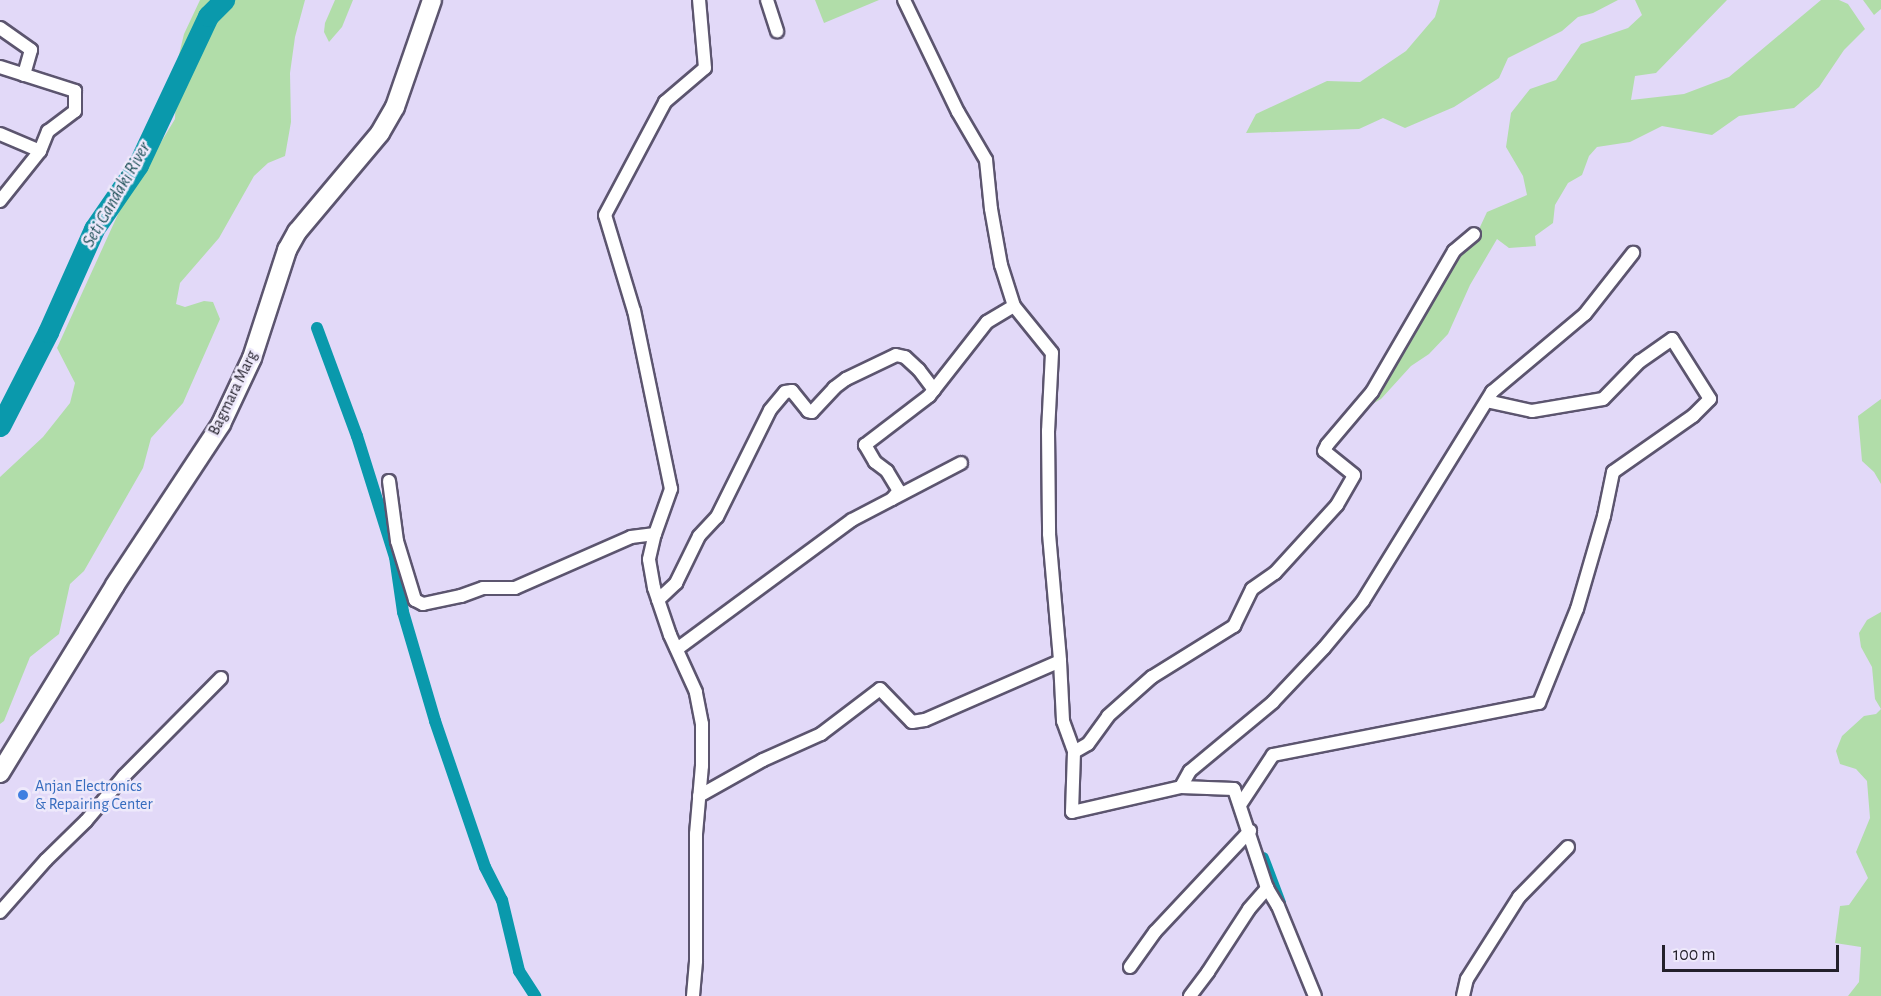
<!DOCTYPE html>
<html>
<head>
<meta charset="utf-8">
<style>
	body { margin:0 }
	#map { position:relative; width:1881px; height:996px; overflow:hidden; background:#e2d9f8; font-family:"Alegreya Sans",sans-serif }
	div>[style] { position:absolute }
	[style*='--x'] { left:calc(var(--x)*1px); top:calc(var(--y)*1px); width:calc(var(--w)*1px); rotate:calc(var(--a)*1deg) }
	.green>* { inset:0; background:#b1dda9 }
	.canal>* { height:12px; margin:-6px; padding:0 6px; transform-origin:6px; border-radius:6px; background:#0a99ac }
	.river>* { height:21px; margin:-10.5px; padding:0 10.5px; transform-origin:10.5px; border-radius:10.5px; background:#0a99ac }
	.roads { filter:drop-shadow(2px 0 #5c556f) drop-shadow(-2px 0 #5c556f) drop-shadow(0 2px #5c556f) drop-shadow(0 -2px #5c556f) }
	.street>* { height:12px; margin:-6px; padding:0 6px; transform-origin:6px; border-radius:6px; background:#fff }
	.secondary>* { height:18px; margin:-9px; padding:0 9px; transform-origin:9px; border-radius:9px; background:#fff }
	.dots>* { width:16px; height:16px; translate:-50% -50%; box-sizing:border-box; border:3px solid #eee9fb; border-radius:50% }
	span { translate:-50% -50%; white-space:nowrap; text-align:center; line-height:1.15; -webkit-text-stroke:5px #eee9fb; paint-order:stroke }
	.street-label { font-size:16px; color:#23202b }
	.shop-label { font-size:16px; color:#366cbe }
	.left { translate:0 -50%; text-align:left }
	.water-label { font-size:18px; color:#1e5058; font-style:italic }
	.scale { position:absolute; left:1662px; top:945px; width:177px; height:27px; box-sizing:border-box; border:3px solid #23202b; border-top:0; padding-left:8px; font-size:18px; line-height:21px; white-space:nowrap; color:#23202b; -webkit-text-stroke:4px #eee9fb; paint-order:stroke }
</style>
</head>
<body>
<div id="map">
	<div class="green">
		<i style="clip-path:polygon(200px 0,305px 0,295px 37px,290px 73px,291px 122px,285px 156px,268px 163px,254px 176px,219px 238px,180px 283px,176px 304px,185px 307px,204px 301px,213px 302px,220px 319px,183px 403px,151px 438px,143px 468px,84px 571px,70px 584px,59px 634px,30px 657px,4px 721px,0 724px,0 477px,43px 437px,70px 403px,75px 383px,57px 348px,119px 212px,175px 119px,177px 63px,184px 34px)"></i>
		<i style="clip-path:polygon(335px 0,353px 0,342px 27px,329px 42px,324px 32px,325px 23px)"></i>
		<i style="clip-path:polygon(815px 0,879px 0,824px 23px)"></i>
		<i style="clip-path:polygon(1440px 0,1618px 0,1593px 13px,1578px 17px,1562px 31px,1508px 58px,1499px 78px,1454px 107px,1405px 128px,1383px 118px,1359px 129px,1246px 133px,1256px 114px,1327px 81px,1360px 82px,1406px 51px,1435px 17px)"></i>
		<i style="clip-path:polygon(1635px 0,1727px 0,1656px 73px,1635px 76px,1631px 100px,1684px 94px,1729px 77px,1821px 0,1839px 0,1848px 4px,1865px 29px,1844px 50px,1819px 87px,1794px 108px,1739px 116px,1712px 135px,1662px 126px,1630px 142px,1597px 147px,1589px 156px,1582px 175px,1568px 183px,1555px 205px,1553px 223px,1535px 236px,1536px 246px,1509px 248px,1497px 239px,1470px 285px,1448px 334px,1429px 354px,1411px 366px,1381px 399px,1360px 411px,1456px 254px,1474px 240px,1487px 212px,1527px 195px,1523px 176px,1506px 147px,1511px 113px,1530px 89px,1556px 80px,1581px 44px,1628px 28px,1642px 15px)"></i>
		<i style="clip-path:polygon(1863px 0,1881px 0,1881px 9px,1874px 15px)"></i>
		<i style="clip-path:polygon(1881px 399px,1881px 484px,1874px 472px,1862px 461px,1858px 416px)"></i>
		<i style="clip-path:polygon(1881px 612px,1881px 996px,1848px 996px,1859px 982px,1861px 947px,1835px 943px,1840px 906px,1849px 905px,1868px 878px,1856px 852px,1870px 818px,1867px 781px,1856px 769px,1840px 764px,1836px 751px,1842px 736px,1864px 716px,1876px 714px,1881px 709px,1875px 699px,1872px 667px,1861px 647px,1859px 633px,1867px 620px)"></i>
	</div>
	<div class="canal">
		<i style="--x:317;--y:328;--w:115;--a:69.7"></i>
		<i style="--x:357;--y:436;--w:127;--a:72.6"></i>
		<i style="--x:395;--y:557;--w:56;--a:81.7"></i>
		<i style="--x:403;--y:612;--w:114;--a:73.6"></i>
		<i style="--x:435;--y:721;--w:154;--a:71.1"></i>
		<i style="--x:485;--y:867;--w:37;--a:63"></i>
		<i style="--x:502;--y:900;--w:73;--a:76.5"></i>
		<i style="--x:519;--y:971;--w:30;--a:57"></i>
		<i style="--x:1263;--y:858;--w:48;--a:69.3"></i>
	</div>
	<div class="river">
		<i style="--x:0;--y:426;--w:106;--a:-62.9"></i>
		<i style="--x:48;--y:332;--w:113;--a:-65.9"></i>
		<i style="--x:94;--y:229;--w:78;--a:-55.5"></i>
		<i style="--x:138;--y:165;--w:165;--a:-64.8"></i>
		<i style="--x:208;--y:16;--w:23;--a:-45"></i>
	</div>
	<div class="roads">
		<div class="street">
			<i style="--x:767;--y:0;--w:33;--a:72"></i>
			<i style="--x:904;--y:0;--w:124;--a:64.3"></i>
			<i style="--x:958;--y:112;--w:56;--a:59.7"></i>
			<i style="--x:986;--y:160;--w:49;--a:84.2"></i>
			<i style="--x:991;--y:209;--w:57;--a:79.9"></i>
			<i style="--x:1001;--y:265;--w:43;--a:72.4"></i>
			<i style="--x:0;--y:28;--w:38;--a:35"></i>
			<i style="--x:31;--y:50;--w:26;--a:106"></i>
			<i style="--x:0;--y:67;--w:79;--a:17.7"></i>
			<i style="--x:75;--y:91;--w:20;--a:90"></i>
			<i style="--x:75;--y:111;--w:34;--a:143"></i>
			<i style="--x:48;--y:131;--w:22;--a:112"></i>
			<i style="--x:40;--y:151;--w:64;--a:128.7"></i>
			<i style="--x:0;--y:134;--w:43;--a:23"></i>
			<i style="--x:389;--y:481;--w:61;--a:82.4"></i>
			<i style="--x:397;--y:541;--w:62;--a:73"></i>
			<i style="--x:415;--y:600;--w:9;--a:27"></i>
			<i style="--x:423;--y:604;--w:39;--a:-12"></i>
			<i style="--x:461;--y:596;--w:23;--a:-20"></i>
			<i style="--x:483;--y:588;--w:32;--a:0"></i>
			<i style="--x:515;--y:588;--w:127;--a:-23.7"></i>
			<i style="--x:631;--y:537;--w:24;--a:-7"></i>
			<i style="--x:892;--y:499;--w:11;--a:-49"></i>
			<i style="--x:899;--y:491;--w:23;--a:-121"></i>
			<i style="--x:887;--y:471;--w:15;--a:-143"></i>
			<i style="--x:875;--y:462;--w:20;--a:-120"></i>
			<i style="--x:865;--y:445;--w:81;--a:-37.4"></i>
			<i style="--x:929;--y:396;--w:94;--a:-51.9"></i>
			<i style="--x:987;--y:322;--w:31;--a:-31"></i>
			<i style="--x:1014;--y:306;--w:60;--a:51"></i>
			<i style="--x:1052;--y:353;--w:78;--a:92.9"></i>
			<i style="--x:1048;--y:431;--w:103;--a:89.4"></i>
			<i style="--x:1049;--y:534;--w:127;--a:85"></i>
			<i style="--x:658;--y:600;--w:25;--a:-43"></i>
			<i style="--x:676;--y:583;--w:52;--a:-63.9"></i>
			<i style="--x:699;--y:536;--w:26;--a:-47"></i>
			<i style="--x:717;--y:517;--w:119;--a:-63.6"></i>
			<i style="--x:770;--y:410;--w:23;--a:-50"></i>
			<i style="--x:785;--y:392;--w:7;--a:-8"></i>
			<i style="--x:792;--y:391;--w:26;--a:51"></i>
			<i style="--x:808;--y:411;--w:4;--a:14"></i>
			<i style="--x:812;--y:412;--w:33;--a:-47"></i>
			<i style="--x:834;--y:388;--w:15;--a:-37"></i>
			<i style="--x:846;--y:379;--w:55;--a:-25.6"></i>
			<i style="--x:896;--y:355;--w:9;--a:13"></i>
			<i style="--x:905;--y:357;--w:19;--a:43"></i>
			<i style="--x:919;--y:370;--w:25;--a:53"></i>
			<i style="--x:677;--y:649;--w:217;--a:-36.4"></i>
			<i style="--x:852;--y:520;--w:123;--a:-27.6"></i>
			<i style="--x:1074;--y:752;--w:16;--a:-30"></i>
			<i style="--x:1088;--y:744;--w:34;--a:-54"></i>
			<i style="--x:1108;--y:716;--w:59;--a:-41.6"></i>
			<i style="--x:1152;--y:677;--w:97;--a:-31.9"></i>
			<i style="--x:1234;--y:626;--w:41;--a:-64.1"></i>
			<i style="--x:1252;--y:589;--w:28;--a:-35"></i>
			<i style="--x:1275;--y:573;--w:92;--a:-47.6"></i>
			<i style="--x:1337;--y:505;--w:34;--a:-60"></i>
			<i style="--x:1354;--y:475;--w:38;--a:-141"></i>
			<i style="--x:1324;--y:451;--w:7;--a:-63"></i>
			<i style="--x:1327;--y:445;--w:70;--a:-49.7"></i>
			<i style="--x:1372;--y:392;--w:163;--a:-59.8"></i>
			<i style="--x:1454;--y:251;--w:26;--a:-40"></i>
			<i style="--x:1181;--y:787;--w:18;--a:-61"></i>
			<i style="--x:1190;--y:771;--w:108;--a:-39.7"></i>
			<i style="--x:1273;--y:702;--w:74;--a:-46.6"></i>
			<i style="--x:1324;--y:648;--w:61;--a:-50.3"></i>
			<i style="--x:1363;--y:601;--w:246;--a:-58.3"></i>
			<i style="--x:1492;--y:392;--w:121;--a:-40"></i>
			<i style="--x:1585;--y:314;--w:78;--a:-51.8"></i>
			<i style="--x:699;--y:796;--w:73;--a:-29.4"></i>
			<i style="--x:763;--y:760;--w:64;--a:-24.1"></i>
			<i style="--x:821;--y:734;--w:74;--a:-37.3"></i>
			<i style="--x:880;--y:689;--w:46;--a:45.9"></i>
			<i style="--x:912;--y:722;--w:13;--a:-9"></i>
			<i style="--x:925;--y:720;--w:147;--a:-23.6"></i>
			<i style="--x:1060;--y:661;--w:60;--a:87.1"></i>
			<i style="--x:1063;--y:721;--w:33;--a:70"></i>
			<i style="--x:1074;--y:752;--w:60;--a:91.9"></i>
			<i style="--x:1072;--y:812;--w:112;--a:-12.9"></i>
			<i style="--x:1181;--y:787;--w:53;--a:2.2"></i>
			<i style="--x:1234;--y:789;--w:104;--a:71.6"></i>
			<i style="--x:1267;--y:888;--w:21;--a:59"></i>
			<i style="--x:1278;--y:906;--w:97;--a:67.7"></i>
			<i style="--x:1240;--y:805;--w:60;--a:-56.6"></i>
			<i style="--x:1273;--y:755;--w:271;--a:-11.1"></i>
			<i style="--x:1539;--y:703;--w:101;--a:-68"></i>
			<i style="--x:1577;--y:609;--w:97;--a:-73.8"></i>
			<i style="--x:1604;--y:516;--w:45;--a:-78.4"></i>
			<i style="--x:1613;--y:472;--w:98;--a:-35"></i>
			<i style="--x:1693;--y:416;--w:24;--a:-45"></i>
			<i style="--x:1710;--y:399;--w:71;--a:-122.3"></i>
			<i style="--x:1672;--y:339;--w:39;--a:145"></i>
			<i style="--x:1640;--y:361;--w:53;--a:134.2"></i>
			<i style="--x:1603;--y:399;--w:72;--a:170.4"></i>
			<i style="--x:1532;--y:411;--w:46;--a:-167.5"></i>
			<i style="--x:0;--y:912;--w:69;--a:-48.5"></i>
			<i style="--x:46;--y:860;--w:56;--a:-44.3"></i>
			<i style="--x:86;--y:821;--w:59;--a:-49.8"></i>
			<i style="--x:124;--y:776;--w:138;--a:-45.3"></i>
			<i style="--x:1130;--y:967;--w:43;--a:-54.5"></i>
			<i style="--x:1155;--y:932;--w:139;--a:-46.8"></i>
			<i style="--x:693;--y:996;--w:35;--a:-85"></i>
			<i style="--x:696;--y:961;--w:127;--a:-90"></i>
			<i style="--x:696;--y:834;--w:68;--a:-85"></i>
			<i style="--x:702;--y:766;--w:42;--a:-90"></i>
			<i style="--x:702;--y:724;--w:33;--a:-101"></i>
			<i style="--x:696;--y:692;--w:63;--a:-114.5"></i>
			<i style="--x:670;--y:635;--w:50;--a:-108.8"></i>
			<i style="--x:654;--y:588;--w:29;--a:-100"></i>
			<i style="--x:649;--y:559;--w:26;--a:-77"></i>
			<i style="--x:655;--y:534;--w:48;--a:-70.4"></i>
			<i style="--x:671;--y:489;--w:182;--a:-101.7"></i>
			<i style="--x:634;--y:311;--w:100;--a:-106.8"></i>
			<i style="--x:605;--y:215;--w:128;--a:-62"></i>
			<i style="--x:665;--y:102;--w:52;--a:-40.4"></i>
			<i style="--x:705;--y:68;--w:68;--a:-95"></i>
			<i style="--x:1190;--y:996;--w:30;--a:-53"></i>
			<i style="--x:1208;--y:972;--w:75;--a:-56.9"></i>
			<i style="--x:1249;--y:909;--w:28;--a:-49"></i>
			<i style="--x:1463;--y:996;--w:17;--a:-77"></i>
			<i style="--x:1467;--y:979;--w:97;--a:-57.6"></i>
			<i style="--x:1519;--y:897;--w:70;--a:-45.6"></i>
		</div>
		<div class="secondary">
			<i style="--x:0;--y:773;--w:220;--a:-58.5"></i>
			<i style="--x:115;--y:585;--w:193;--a:-56.6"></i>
			<i style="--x:221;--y:424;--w:73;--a:-64.8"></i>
			<i style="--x:252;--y:358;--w:114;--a:-72"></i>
			<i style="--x:287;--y:250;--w:21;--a:-61"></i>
			<i style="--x:297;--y:232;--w:129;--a:-50"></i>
			<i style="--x:380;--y:133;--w:30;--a:-60"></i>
			<i style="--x:395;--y:107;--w:113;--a:-70.9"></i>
		</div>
	</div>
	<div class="dots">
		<i style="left:23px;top:795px;background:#3f7fe0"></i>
	</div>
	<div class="street-label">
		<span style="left:233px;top:393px;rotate:-64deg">Bagmara Marg</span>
	</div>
	<div class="shop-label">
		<span class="left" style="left:35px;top:795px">Anjan Electronics<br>&amp; Repairing Center</span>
	</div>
	<div class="water-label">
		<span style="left:117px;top:195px;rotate:-60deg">Seti Gandaki River</span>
	</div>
	<div class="scale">100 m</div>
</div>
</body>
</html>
